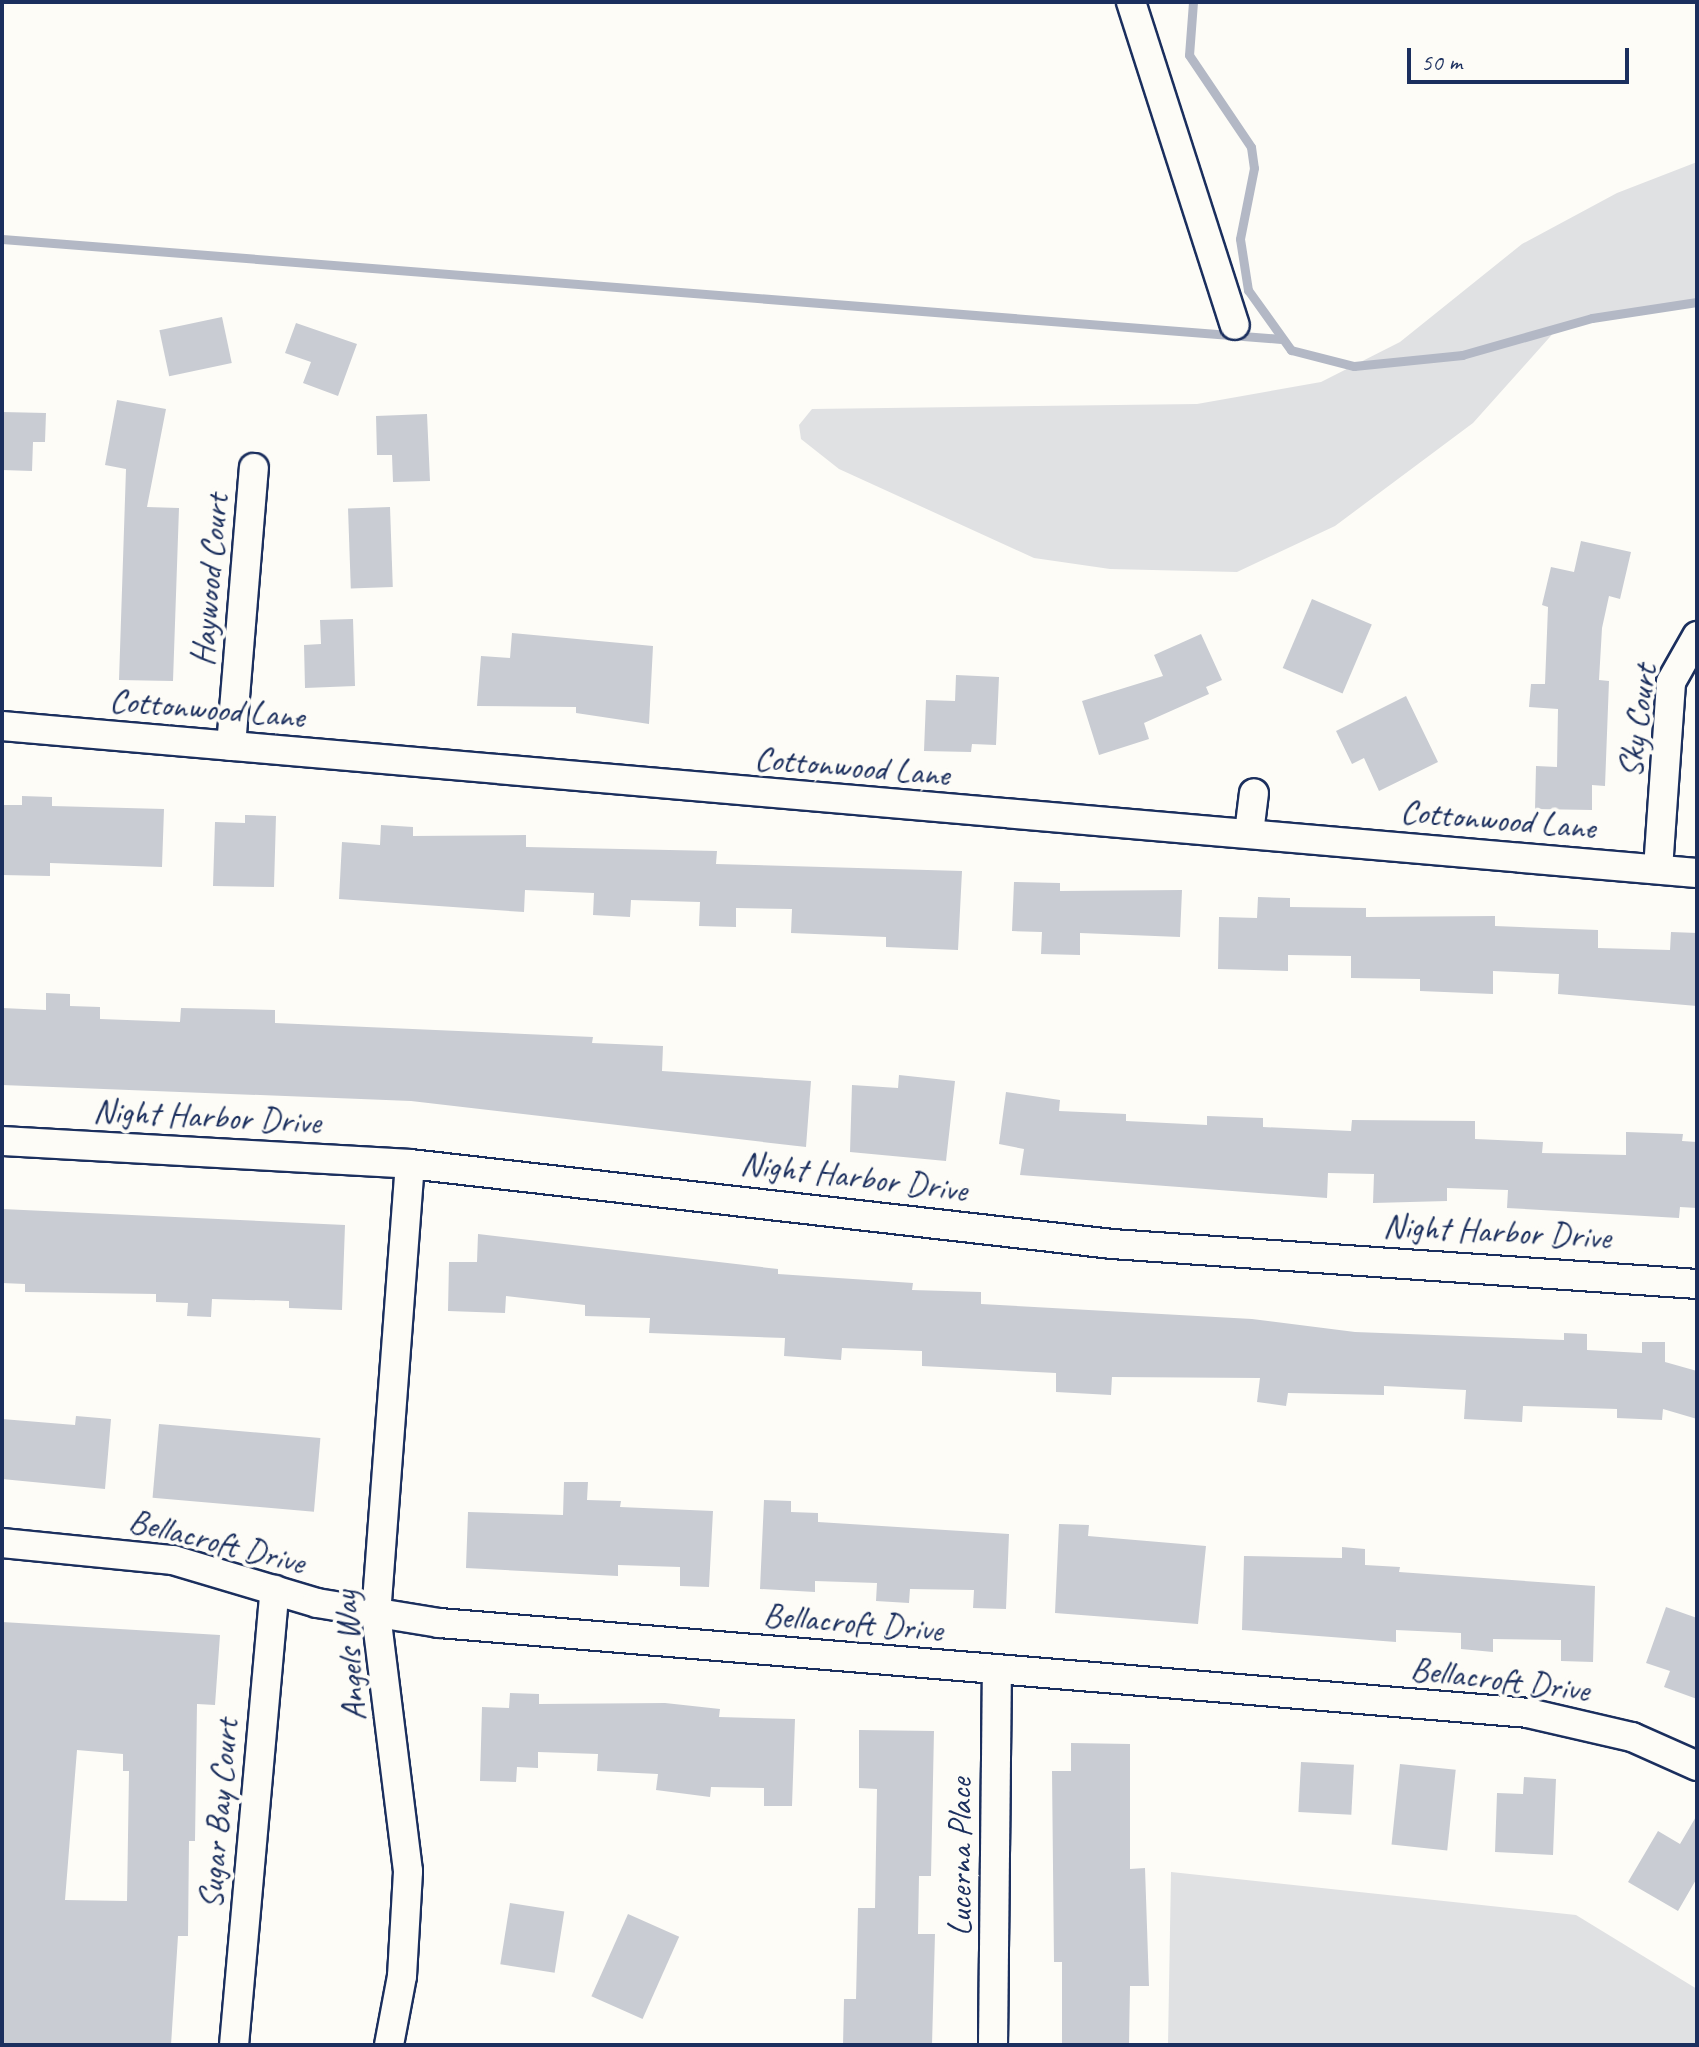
<!DOCTYPE html>
<html>
<head>
<meta charset="utf-8">
<style>
	body { margin:0 }
	#map { position:relative; width:1699px; height:2047px; overflow:hidden; background:#fdfcf7; font-family:Caveat,sans-serif }
	div>[style] { position:absolute }
	[style*='--x'] { left:calc(var(--x)*1px); top:calc(var(--y)*1px); width:calc(var(--w)*1px); rotate:calc(var(--a)*1deg) }
	.green>* { inset:0; background:#e0e1e3 }
	.stream>* { height:9px; margin:-4.5px; padding:0 4.5px; transform-origin:4.5px; border-radius:4.5px; background:#b3b8c5 }
	.building>* { inset:0; background:#c9ccd3; transform-origin:0 0 }
	.roads { filter:drop-shadow(2px 0 #1b2f5e) drop-shadow(-2px 0 #1b2f5e) drop-shadow(0 2px #1b2f5e) drop-shadow(0 -2px #1b2f5e) }
	.minor>* { height:28px; margin:-14px; padding:0 14px; transform-origin:14px; border-radius:14px; background:#fdfcf7 }
	span { translate:-50% -50%; white-space:nowrap; text-align:center; line-height:1.15; -webkit-text-stroke:8px #fdfcf7; paint-order:stroke }
	.street-label { font-size:34px; color:#1b2f5e }
	.frame { position:absolute; inset:0; border:4px solid #1b2f5e; pointer-events:none }
	.scale { position:absolute; left:1407px; top:48px; width:222px; height:36px; box-sizing:border-box; border:4px solid #1b2f5e; border-top:0; padding-left:10px; font-size:24px; line-height:28px; white-space:nowrap; color:#1b2f5e; -webkit-text-stroke:6px #fdfcf7; paint-order:stroke }
</style>
</head>
<body>
<div id="map">
	<div class="green">
		<i style="clip-path:polygon(1697px 162px,1697px 303px,1557px 329px,1473px 423px,1335px 526px,1237px 572px,1110px 569px,1034px 558px,839px 469px,801px 439px,799px 425px,812px 409px,1197px 404px,1321px 382px,1400px 342px,1522px 244px,1617px 193px)"></i>
		<i style="clip-path:polygon(1171px 1872px,1576px 1915px,1697px 1989px,1697px 2045px,1168px 2045px)"></i>
	</div>
	<div class="stream">
		<i style="--x:1193;--y:2;--w:53;--a:94.3"></i>
		<i style="--x:1189;--y:55;--w:111;--a:56"></i>
		<i style="--x:1251;--y:147;--w:21;--a:82"></i>
		<i style="--x:1254;--y:168;--w:72;--a:101.2"></i>
		<i style="--x:1240;--y:239;--w:52;--a:81.1"></i>
		<i style="--x:1248;--y:290;--w:74;--a:54.4"></i>
		<i style="--x:1291;--y:350;--w:65;--a:14.3"></i>
		<i style="--x:1354;--y:366;--w:109;--a:-5.8"></i>
		<i style="--x:1462;--y:355;--w:135;--a:-15.9"></i>
		<i style="--x:1592;--y:318;--w:106;--a:-8.7"></i>
		<i style="--x:2;--y:239;--w:1283;--a:4.47"></i>
	</div>
	<div class="building">
		<i style="left:222px;top:317px;width:47px;height:64px;rotate:78deg"></i>
		<i style="clip-path:polygon(296px 323px,357px 344px,338px 396px,303px 383px,311px 362px,285px 353px)"></i>
		<i style="clip-path:polygon(117px 400px,166px 409px,147px 507px,179px 508px,173px 681px,119px 680px,126px 469px,105px 465px)"></i>
		<i style="clip-path:polygon(2px 412px,46px 413px,45px 442px,33px 442px,32px 471px,2px 470px)"></i>
		<i style="clip-path:polygon(427px 414px,430px 481px,393px 482px,392px 455px,377px 455px,376px 416px)"></i>
		<i style="left:390px;top:507px;width:80px;height:42px;rotate:88deg"></i>
		<i style="clip-path:polygon(1581px 541px,1631px 552px,1620px 599px,1609px 596px,1602px 628px,1599px 680px,1609px 681px,1605px 786px,1592px 785px,1592px 810px,1535px 809px,1536px 766px,1557px 767px,1558px 709px,1529px 707px,1531px 684px,1545px 684px,1548px 607px,1542px 605px,1551px 567px,1574px 572px)"></i>
		<i style="left:1312px;top:599px;width:65px;height:75px;rotate:23deg"></i>
		<i style="clip-path:polygon(353px 619px,355px 686px,305px 688px,304px 645px,321px 644px,320px 620px)"></i>
		<i style="clip-path:polygon(512px 633px,653px 646px,649px 724px,576px 713px,576px 707px,477px 706px,481px 656px,510px 658px)"></i>
		<i style="clip-path:polygon(1201px 634px,1222px 680px,1206px 687px,1209px 694px,1144px 723px,1149px 739px,1099px 755px,1082px 701px,1163px 676px,1154px 655px)"></i>
		<i style="clip-path:polygon(956px 675px,999px 677px,996px 745px,972px 744px,971px 752px,924px 751px,926px 700px,955px 701px)"></i>
		<i style="clip-path:polygon(1406px 696px,1438px 762px,1379px 791px,1364px 758px,1352px 764px,1336px 731px)"></i>
		<i style="clip-path:polygon(22px 796px,52px 797px,52px 806px,164px 809px,162px 867px,50px 863px,50px 876px,2px 875px,2px 805px,22px 805px)"></i>
		<i style="clip-path:polygon(245px 815px,276px 816px,274px 887px,213px 886px,215px 822px,245px 823px)"></i>
		<i style="clip-path:polygon(381px 825px,413px 827px,413px 836px,526px 835px,526px 847px,717px 851px,716px 864px,962px 871px,958px 950px,886px 947px,886px 937px,791px 933px,792px 909px,736px 908px,736px 927px,699px 926px,700px 902px,631px 900px,630px 917px,593px 915px,594px 893px,525px 890px,524px 912px,339px 899px,342px 842px,380px 845px)"></i>
		<i style="clip-path:polygon(1014px 882px,1060px 883px,1060px 891px,1182px 890px,1180px 937px,1080px 933px,1080px 955px,1041px 954px,1042px 932px,1012px 931px)"></i>
		<i style="clip-path:polygon(1258px 897px,1290px 898px,1290px 907px,1366px 908px,1366px 917px,1495px 916px,1495px 926px,1598px 930px,1598px 948px,1670px 950px,1671px 932px,1697px 933px,1697px 1006px,1558px 994px,1559px 974px,1493px 971px,1493px 994px,1420px 991px,1420px 979px,1351px 978px,1351px 956px,1288px 955px,1288px 971px,1218px 969px,1219px 917px,1257px 918px)"></i>
		<i style="clip-path:polygon(46px 993px,70px 994px,70px 1006px,100px 1007px,100px 1019px,180px 1022px,181px 1008px,275px 1010px,275px 1023px,593px 1037px,592px 1043px,663px 1046px,662px 1071px,811px 1081px,806px 1147px,411px 1101px,2px 1085px,2px 1008px,46px 1010px)"></i>
		<i style="clip-path:polygon(899px 1075px,955px 1081px,946px 1161px,850px 1152px,852px 1085px,898px 1088px)"></i>
		<i style="clip-path:polygon(1006px 1092px,1060px 1100px,1059px 1111px,1126px 1114px,1126px 1121px,1207px 1125px,1207px 1116px,1263px 1118px,1263px 1127px,1351px 1131px,1352px 1120px,1475px 1121px,1475px 1139px,1543px 1142px,1542px 1153px,1626px 1155px,1626px 1132px,1683px 1134px,1682px 1141px,1697px 1142px,1697px 1208px,1680px 1207px,1679px 1218px,1507px 1208px,1508px 1190px,1447px 1188px,1447px 1201px,1373px 1203px,1374px 1174px,1328px 1173px,1327px 1198px,1020px 1175px,1024px 1149px,999px 1144px)"></i>
		<i style="clip-path:polygon(2px 1209px,345px 1225px,342px 1310px,289px 1308px,289px 1301px,212px 1299px,211px 1317px,187px 1316px,188px 1303px,156px 1302px,156px 1294px,25px 1292px,25px 1284px,2px 1283px)"></i>
		<i style="clip-path:polygon(478px 1234px,778px 1269px,778px 1274px,913px 1283px,912px 1290px,981px 1292px,981px 1304px,1252px 1319px,1355px 1332px,1564px 1340px,1564px 1333px,1587px 1334px,1587px 1350px,1642px 1353px,1642px 1342px,1665px 1342px,1665px 1362px,1697px 1371px,1697px 1419px,1663px 1409px,1662px 1420px,1617px 1418px,1617px 1409px,1523px 1406px,1522px 1422px,1464px 1419px,1466px 1390px,1384px 1386px,1384px 1395px,1288px 1393px,1286px 1406px,1257px 1402px,1260px 1378px,1112px 1377px,1111px 1395px,1056px 1392px,1056px 1373px,922px 1366px,922px 1351px,842px 1348px,841px 1360px,784px 1356px,785px 1338px,649px 1333px,650px 1318px,585px 1316px,585px 1305px,506px 1296px,505px 1313px,448px 1311px,449px 1262px,477px 1262px)"></i>
		<i style="clip-path:polygon(76px 1416px,111px 1419px,105px 1489px,2px 1479px,2px 1419px,75px 1425px)"></i>
		<i style="left:159px;top:1424px;width:162px;height:74px;rotate:5deg"></i>
		<i style="clip-path:polygon(564px 1482px,588px 1482px,587px 1500px,621px 1501px,620px 1507px,713px 1511px,709px 1587px,680px 1586px,680px 1567px,618px 1565px,618px 1576px,466px 1568px,468px 1512px,563px 1515px)"></i>
		<i style="clip-path:polygon(764px 1500px,791px 1501px,791px 1512px,818px 1513px,818px 1522px,1009px 1534px,1006px 1609px,973px 1608px,974px 1590px,910px 1589px,909px 1603px,876px 1601px,877px 1583px,815px 1581px,815px 1592px,760px 1589px)"></i>
		<i style="clip-path:polygon(1059px 1524px,1089px 1525px,1088px 1536px,1206px 1546px,1198px 1624px,1055px 1613px)"></i>
		<i style="clip-path:polygon(1342px 1547px,1365px 1549px,1365px 1565px,1400px 1567px,1399px 1572px,1595px 1586px,1593px 1662px,1561px 1661px,1561px 1640px,1493px 1639px,1493px 1652px,1461px 1649px,1461px 1633px,1396px 1630px,1396px 1642px,1242px 1630px,1244px 1556px,1342px 1558px)"></i>
		<i style="clip-path:polygon(1666px 1607px,1697px 1618px,1697px 1699px,1664px 1687px,1670px 1671px,1646px 1663px)"></i>
		<i style="clip-path:polygon(evenodd,2px 1622px,220px 1635px,215px 1705px,197px 1704px,195px 1841px,189px 1841px,188px 1936px,178px 1936px,171px 2045px,2px 2045px,2px 1622px,77px 1750px,123px 1754px,123px 1771px,129px 1771px,127px 1901px,65px 1900px,77px 1750px)"></i>
		<i style="clip-path:polygon(510px 1693px,539px 1694px,539px 1704px,665px 1703px,720px 1709px,719px 1717px,795px 1719px,792px 1806px,764px 1806px,764px 1788px,711px 1787px,710px 1797px,656px 1790px,658px 1774px,597px 1771px,598px 1754px,538px 1752px,538px 1768px,517px 1767px,516px 1782px,480px 1781px,482px 1707px,509px 1708px)"></i>
		<i style="clip-path:polygon(859px 1730px,934px 1731px,931px 1876px,919px 1876px,918px 1934px,935px 1934px,932px 2045px,843px 2045px,844px 1999px,856px 1999px,858px 1908px,875px 1908px,877px 1789px,859px 1788px)"></i>
		<i style="clip-path:polygon(1071px 1743px,1130px 1744px,1130px 1869px,1145px 1868px,1149px 1986px,1130px 1986px,1129px 2045px,1062px 2045px,1062px 1962px,1054px 1962px,1052px 1771px,1071px 1771px)"></i>
		<i style="left:1301px;top:1762px;width:53px;height:50px;rotate:3deg"></i>
		<i style="left:1400px;top:1764px;width:56px;height:81px;rotate:6deg"></i>
		<i style="clip-path:polygon(1524px 1777px,1556px 1779px,1553px 1855px,1495px 1852px,1497px 1793px,1523px 1794px)"></i>
		<i style="clip-path:polygon(1697px 1815px,1697px 1878px,1678px 1911px,1628px 1882px,1658px 1831px,1680px 1844px)"></i>
		<i style="left:510px;top:1903px;width:55px;height:62px;rotate:9deg"></i>
		<i style="left:628px;top:1914px;width:56px;height:90px;rotate:24deg"></i>
	</div>
	<div class="roads">
		<div class="minor">
			<i style="--x:1131;--y:2;--w:339;--a:72.2"></i>
			<i style="--x:2;--y:726;--w:1701;--a:4.96"></i>
			<i style="--x:231;--y:746;--w:279;--a:-85.3"></i>
			<i style="--x:1249;--y:833;--w:40;--a:-82.9"></i>
			<i style="--x:1658;--y:869;--w:187;--a:-86"></i>
			<i style="--x:1671;--y:682;--w:53;--a:-60.5"></i>
			<i style="--x:2;--y:1141;--w:409;--a:3.2"></i>
			<i style="--x:410;--y:1164;--w:707;--a:6.5"></i>
			<i style="--x:1112;--y:1244;--w:586;--a:3.91"></i>
			<i style="--x:2;--y:1543;--w:172;--a:5.7"></i>
			<i style="--x:173;--y:1560;--w:150;--a:16.6"></i>
			<i style="--x:317;--y:1603;--w:124;--a:9.3"></i>
			<i style="--x:439;--y:1623;--w:1093;--a:4.72"></i>
			<i style="--x:1528;--y:1713;--w:107;--a:13"></i>
			<i style="--x:1632;--y:1737;--w:71;--a:24"></i>
			<i style="--x:234;--y:2045;--w:457;--a:-84.9"></i>
			<i style="--x:389;--y:2045;--w:70;--a:-79.3"></i>
			<i style="--x:402;--y:1976;--w:105;--a:-86.7"></i>
			<i style="--x:408;--y:1871;--w:258;--a:-97.1"></i>
			<i style="--x:376;--y:1615;--w:452;--a:-85.7"></i>
			<i style="--x:993;--y:2045;--w:375;--a:-89.4"></i>
		</div>
	</div>
	<div class="street-label">
		<span style="left:209px;top:580px;rotate:-85deg">Haywood Court</span>
		<span style="left:207px;top:708px;rotate:5deg">Cottonwood Lane</span>
		<span style="left:1637px;top:721px;rotate:-82deg">Sky Court</span>
		<span style="left:852px;top:766px;rotate:5deg">Cottonwood Lane</span>
		<span style="left:1498px;top:819px;rotate:5deg">Cottonwood Lane</span>
		<span style="left:207px;top:1116px;rotate:3deg">Night Harbor Drive</span>
		<span style="left:854px;top:1176px;rotate:7deg">Night Harbor Drive</span>
		<span style="left:1497px;top:1231px;rotate:3deg">Night Harbor Drive</span>
		<span style="left:217px;top:1541px;rotate:14deg">Bellacroft Drive</span>
		<span style="left:853px;top:1622px;rotate:5deg">Bellacroft Drive</span>
		<span style="left:349px;top:1656px;rotate:-94deg">Angels Way</span>
		<span style="left:1500px;top:1679px;rotate:7deg">Bellacroft Drive</span>
		<span style="left:218px;top:1814px;rotate:-85deg">Sugar Bay Court</span>
		<span style="left:960px;top:1857px;rotate:-90deg">Lucerna Place</span>
	</div>
	<div class="frame"></div>
	<div class="scale">50 m</div>
</div>
</body>
</html>
